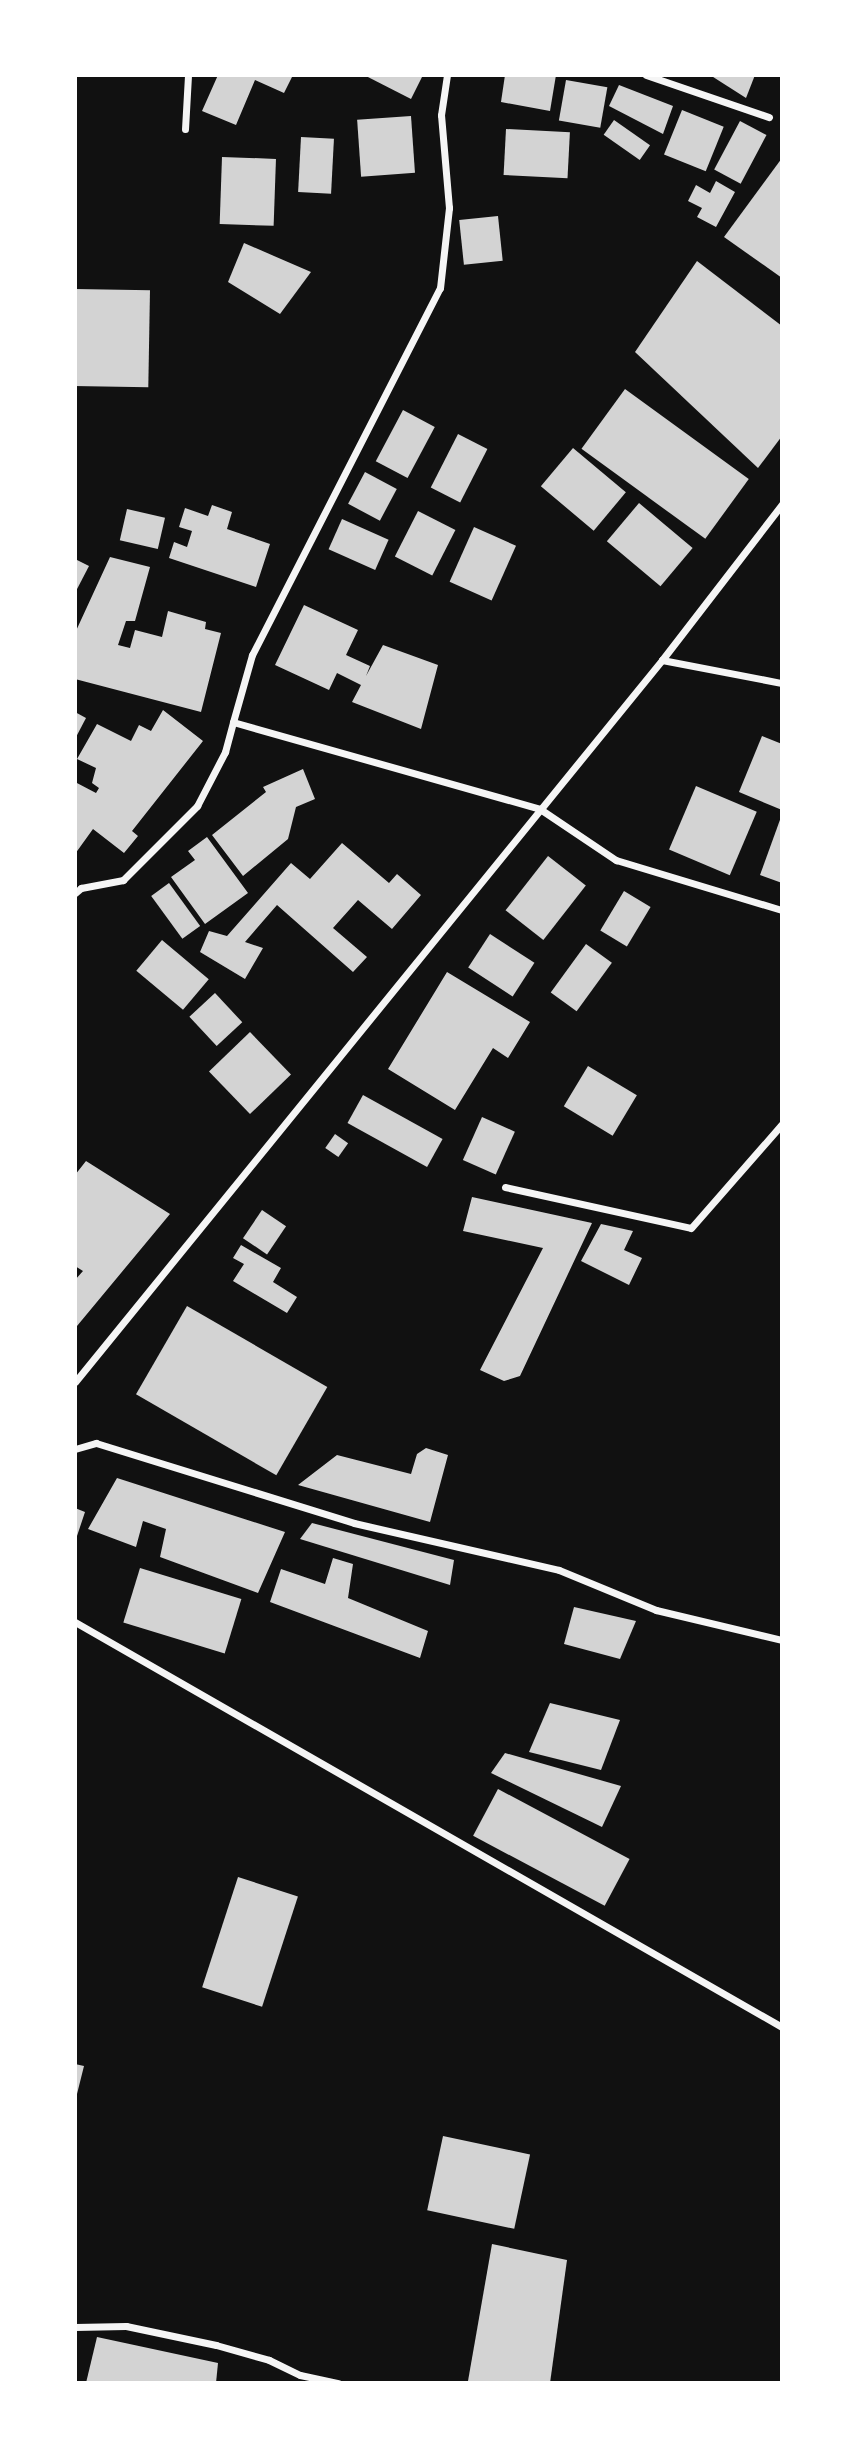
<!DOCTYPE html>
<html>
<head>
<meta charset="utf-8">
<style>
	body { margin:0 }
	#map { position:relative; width:857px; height:2458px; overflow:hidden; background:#111; font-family:"DM Sans",sans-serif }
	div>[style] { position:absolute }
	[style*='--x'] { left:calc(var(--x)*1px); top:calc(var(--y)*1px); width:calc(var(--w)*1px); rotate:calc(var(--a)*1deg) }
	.building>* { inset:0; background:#d3d3d3; transform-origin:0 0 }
	.minor>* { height:7px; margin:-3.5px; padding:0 3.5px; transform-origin:3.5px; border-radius:3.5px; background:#f5f5f5 }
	span { translate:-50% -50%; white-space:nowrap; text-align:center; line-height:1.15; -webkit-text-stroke:5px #fff; paint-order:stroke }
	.frame { position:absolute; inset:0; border:77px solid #fff; pointer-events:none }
</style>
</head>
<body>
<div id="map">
	<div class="building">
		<i style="clip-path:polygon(218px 75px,293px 75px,284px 93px,255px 80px,236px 125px,202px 111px)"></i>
		<i style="clip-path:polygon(364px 75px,423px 75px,411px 99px)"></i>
		<i style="clip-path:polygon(505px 75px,556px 75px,550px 111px,501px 102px)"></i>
		<i style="clip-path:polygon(710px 75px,755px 75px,746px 98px)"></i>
		<i style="left:566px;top:80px;width:42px;height:41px;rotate:10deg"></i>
		<i style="clip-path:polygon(619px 85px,673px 106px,663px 134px,609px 106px)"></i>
		<i style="left:682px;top:110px;width:45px;height:48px;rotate:22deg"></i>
		<i style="left:411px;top:116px;width:57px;height:54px;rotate:86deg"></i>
		<i style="left:614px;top:120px;width:44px;height:18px;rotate:35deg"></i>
		<i style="left:740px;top:121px;width:30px;height:55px;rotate:28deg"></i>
		<i style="left:506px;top:129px;width:64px;height:46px;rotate:3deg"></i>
		<i style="left:301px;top:137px;width:33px;height:55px;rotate:3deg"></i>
		<i style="left:222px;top:157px;width:54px;height:67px;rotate:2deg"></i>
		<i style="clip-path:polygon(782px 158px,782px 278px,724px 237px)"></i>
		<i style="clip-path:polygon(716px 181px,735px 192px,716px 227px,697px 217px,702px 208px,688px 201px,696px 185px,710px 193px)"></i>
		<i style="left:498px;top:216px;width:45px;height:39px;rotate:84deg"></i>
		<i style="clip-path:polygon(244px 243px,311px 272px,280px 314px,228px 282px)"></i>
		<i style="clip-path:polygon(697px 261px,782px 326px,782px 436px,758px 468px,635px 352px)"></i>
		<i style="left:75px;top:289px;width:75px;height:97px;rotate:1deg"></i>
		<i style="left:625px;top:389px;width:153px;height:74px;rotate:36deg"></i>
		<i style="left:403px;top:410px;width:36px;height:58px;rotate:28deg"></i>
		<i style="left:458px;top:434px;width:33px;height:60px;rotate:27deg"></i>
		<i style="left:573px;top:448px;width:69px;height:50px;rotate:40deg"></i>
		<i style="left:365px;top:472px;width:36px;height:36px;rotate:28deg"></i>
		<i style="left:639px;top:503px;width:70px;height:50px;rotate:40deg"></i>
		<i style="clip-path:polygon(212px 505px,232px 512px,227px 529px,270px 544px,256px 587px,169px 558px,174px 542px,187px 547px,192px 531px,179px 527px,185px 508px,208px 516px)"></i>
		<i style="left:127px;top:509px;width:39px;height:32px;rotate:13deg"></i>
		<i style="left:418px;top:511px;width:42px;height:51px;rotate:27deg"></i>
		<i style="left:342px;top:519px;width:51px;height:33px;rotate:24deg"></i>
		<i style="left:474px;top:527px;width:46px;height:60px;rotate:24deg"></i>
		<i style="clip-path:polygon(110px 557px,150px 567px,135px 621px,126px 621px,118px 645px,130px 648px,135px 630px,162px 637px,168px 611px,206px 622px,205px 629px,221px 633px,201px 712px,75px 679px,75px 633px)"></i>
		<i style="clip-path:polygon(75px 559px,89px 566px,75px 593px)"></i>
		<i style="clip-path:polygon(304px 605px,358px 630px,346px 655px,370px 666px,366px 676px,383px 645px,438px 665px,421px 729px,352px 702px,361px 685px,337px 673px,329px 690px,275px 665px)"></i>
		<i style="clip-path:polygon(163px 710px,203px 741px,132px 831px,138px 836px,124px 853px,93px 829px,75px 854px,75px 782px,96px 793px,99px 788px,92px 783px,96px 768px,77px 759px,97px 724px,131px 741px,139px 725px,151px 731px)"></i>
		<i style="clip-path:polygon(75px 712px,86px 718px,75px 739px)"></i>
		<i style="clip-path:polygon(762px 736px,782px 744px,782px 810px,739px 792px)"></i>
		<i style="clip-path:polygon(303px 769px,315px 799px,296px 807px,288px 839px,243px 876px,212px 835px,266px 792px,263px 787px)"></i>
		<i style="left:696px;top:786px;width:66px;height:69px;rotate:23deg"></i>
		<i style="clip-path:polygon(781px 817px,782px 817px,782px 883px,760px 875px)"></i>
		<i style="clip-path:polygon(207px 837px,248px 893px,205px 924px,171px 877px,195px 860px,188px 851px)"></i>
		<i style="clip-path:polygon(342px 843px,389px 883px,397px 874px,421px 895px,392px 929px,358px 900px,333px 928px,367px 957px,353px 972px,277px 905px,245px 942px,263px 948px,245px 979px,200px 952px,209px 931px,227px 936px,291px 863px,310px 879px)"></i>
		<i style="left:548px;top:856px;width:48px;height:69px;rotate:38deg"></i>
		<i style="left:169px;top:883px;width:53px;height:22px;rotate:54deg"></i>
		<i style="left:624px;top:891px;width:31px;height:46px;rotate:31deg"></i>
		<i style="left:490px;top:934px;width:53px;height:40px;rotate:33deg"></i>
		<i style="left:162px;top:940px;width:61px;height:40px;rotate:40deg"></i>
		<i style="left:586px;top:944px;width:32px;height:60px;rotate:36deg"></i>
		<i style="clip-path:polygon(447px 972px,530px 1022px,508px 1058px,493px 1048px,455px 1110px,388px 1069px)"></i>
		<i style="left:215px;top:993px;width:40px;height:35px;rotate:47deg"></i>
		<i style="left:250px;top:1032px;width:59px;height:57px;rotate:46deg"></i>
		<i style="left:588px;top:1066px;width:57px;height:47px;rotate:31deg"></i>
		<i style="left:363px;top:1095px;width:91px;height:32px;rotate:29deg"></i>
		<i style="left:482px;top:1117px;width:36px;height:47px;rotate:24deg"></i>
		<i style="left:335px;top:1134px;width:16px;height:17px;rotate:35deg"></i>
		<i style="clip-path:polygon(86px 1161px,170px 1214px,77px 1326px,75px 1280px,83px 1271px,75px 1266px,75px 1175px)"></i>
		<i style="clip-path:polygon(472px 1197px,592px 1223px,520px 1376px,504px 1381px,480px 1370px,543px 1248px,463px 1231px)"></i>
		<i style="left:262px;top:1210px;width:29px;height:34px;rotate:34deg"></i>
		<i style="clip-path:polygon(601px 1224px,633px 1231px,624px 1250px,642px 1258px,629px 1285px,581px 1261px)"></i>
		<i style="clip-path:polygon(241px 1245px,281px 1268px,273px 1282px,297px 1297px,287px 1313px,233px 1281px,244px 1264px,233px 1258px)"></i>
		<i style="left:187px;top:1306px;width:162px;height:102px;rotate:30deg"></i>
		<i style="clip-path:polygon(426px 1448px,448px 1455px,430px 1522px,298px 1485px,337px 1455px,411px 1474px,417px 1454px)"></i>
		<i style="clip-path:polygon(117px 1478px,285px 1532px,258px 1593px,160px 1557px,166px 1529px,143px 1521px,136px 1547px,88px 1529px)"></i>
		<i style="clip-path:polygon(75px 1508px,85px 1512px,76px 1539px,75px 1539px)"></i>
		<i style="clip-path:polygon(312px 1523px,454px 1560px,450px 1585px,300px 1539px)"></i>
		<i style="clip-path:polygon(333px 1558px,353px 1564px,348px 1598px,428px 1631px,420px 1658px,270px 1602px,281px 1569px,325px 1584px)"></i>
		<i style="left:140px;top:1568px;width:106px;height:57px;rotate:17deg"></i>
		<i style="clip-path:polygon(574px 1607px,636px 1621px,620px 1659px,564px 1644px)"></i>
		<i style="clip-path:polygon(550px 1703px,620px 1720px,601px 1770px,529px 1752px)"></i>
		<i style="clip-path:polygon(505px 1753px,621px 1786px,602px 1827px,491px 1773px)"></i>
		<i style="left:498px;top:1789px;width:149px;height:53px;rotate:28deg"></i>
		<i style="left:238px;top:1877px;width:63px;height:116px;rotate:18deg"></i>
		<i style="clip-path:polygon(75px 2064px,84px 2066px,76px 2098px,75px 2098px)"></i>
		<i style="left:443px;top:2136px;width:89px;height:76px;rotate:12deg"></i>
		<i style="clip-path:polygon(492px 2244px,567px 2260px,550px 2383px,468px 2381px)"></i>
		<i style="clip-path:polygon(97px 2337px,218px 2363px,216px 2383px,86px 2383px)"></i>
	</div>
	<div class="minor">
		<i style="--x:646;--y:75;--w:130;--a:18.9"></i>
		<i style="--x:185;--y:129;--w:54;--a:-86.8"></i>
		<i style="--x:662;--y:660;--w:122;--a:10.9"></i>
		<i style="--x:233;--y:722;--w:70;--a:-74.2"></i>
		<i style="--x:252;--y:655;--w:412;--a:-62.9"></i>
		<i style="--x:440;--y:288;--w:81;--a:-83.6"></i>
		<i style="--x:449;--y:208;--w:93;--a:-94.9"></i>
		<i style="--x:441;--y:115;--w:40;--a:-81.5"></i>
		<i style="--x:75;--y:893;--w:8;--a:-40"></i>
		<i style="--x:81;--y:888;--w:43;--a:-10.8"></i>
		<i style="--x:123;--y:880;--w:105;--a:-45"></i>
		<i style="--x:197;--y:806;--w:61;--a:-62.6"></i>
		<i style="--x:225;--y:752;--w:31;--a:-75"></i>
		<i style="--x:233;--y:722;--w:319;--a:15.8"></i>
		<i style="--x:540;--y:809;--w:92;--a:33.9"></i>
		<i style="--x:616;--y:860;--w:173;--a:16.8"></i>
		<i style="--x:505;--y:1187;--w:190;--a:12.4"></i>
		<i style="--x:691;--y:1228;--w:138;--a:-48.8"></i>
		<i style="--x:75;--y:1382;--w:931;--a:-50.89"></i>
		<i style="--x:662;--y:660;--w:197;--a:-52.4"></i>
		<i style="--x:75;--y:1449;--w:22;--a:-16"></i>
		<i style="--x:96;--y:1443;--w:270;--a:17.2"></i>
		<i style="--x:354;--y:1523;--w:210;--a:12.9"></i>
		<i style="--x:559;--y:1570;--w:105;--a:22.4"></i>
		<i style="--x:656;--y:1610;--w:130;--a:13.4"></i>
		<i style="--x:75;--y:1622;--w:815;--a:29.81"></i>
		<i style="--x:75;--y:2327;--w:51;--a:-1.1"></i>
		<i style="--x:126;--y:2326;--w:92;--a:11.9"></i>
		<i style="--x:216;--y:2345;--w:55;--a:15.8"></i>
		<i style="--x:269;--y:2360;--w:34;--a:26"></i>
		<i style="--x:300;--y:2375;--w:39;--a:12"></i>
	</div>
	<div class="frame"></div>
</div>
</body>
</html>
